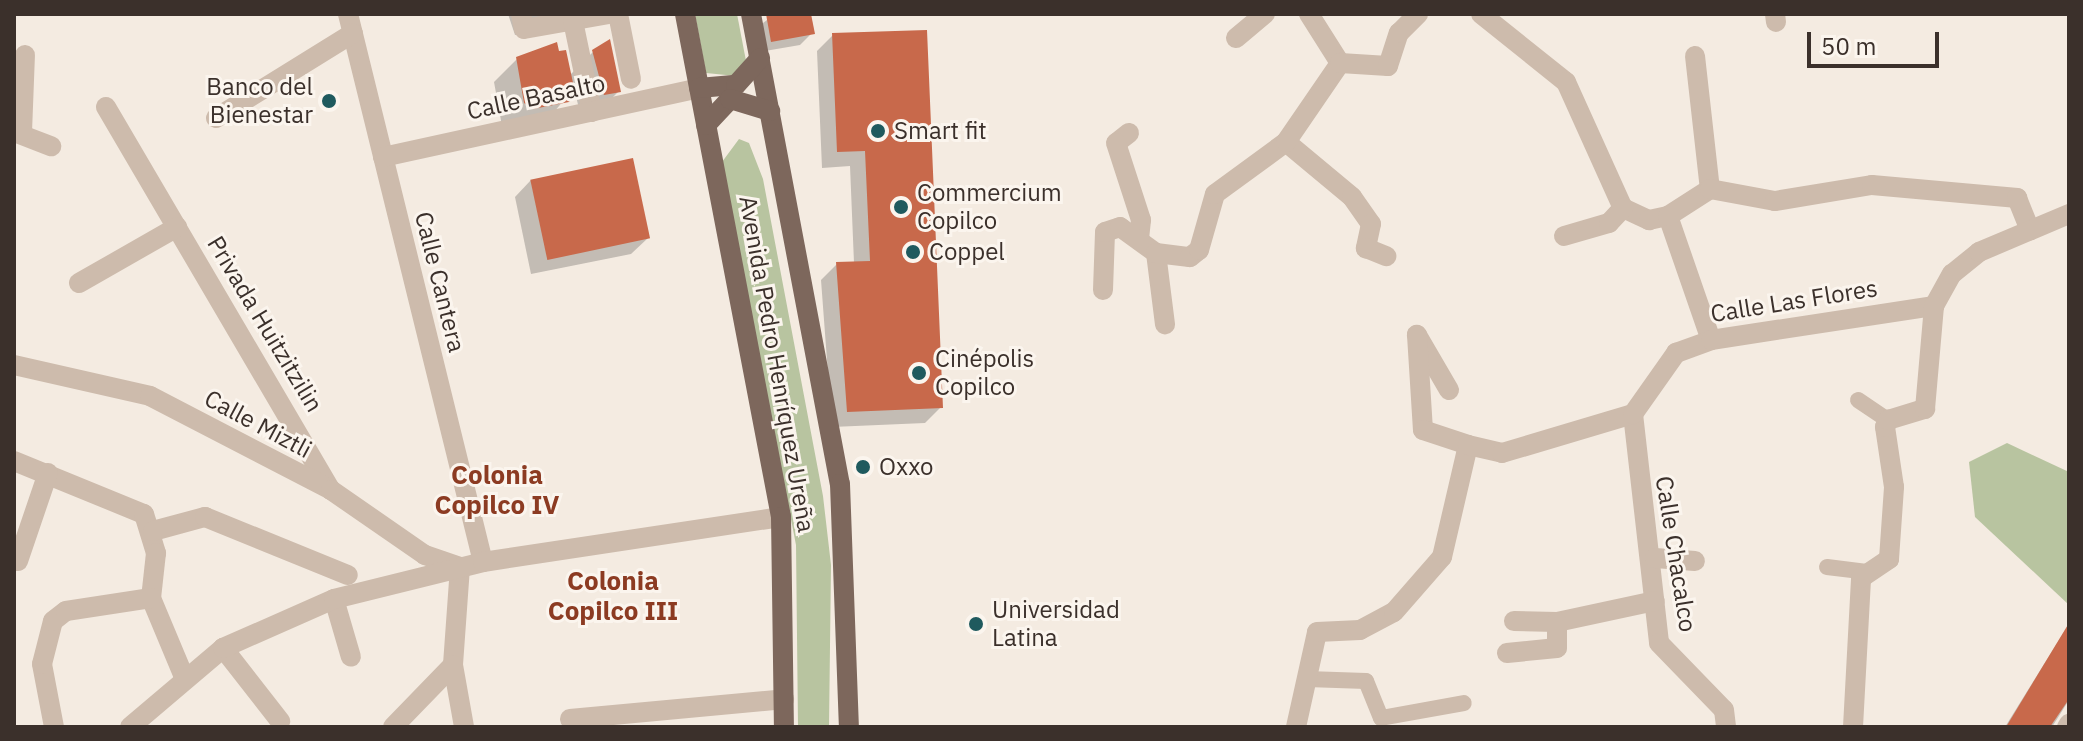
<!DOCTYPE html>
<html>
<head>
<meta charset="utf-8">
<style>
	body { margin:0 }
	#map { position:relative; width:2083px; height:741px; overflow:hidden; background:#f4ebe1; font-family:"IBM Plex Sans",sans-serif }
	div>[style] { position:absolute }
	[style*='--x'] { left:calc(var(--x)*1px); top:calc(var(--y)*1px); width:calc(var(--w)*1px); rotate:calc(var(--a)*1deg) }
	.green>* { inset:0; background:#b8c4a0 }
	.shadow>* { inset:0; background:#0003 }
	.building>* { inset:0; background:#c8694b; transform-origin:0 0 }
	.pedestrian>* { height:16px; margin:-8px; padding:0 8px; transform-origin:8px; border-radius:8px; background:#cdbbac }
	.minor>* { height:20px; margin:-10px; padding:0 10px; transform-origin:10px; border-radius:10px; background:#cdbbac }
	.primary>* { height:20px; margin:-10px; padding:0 10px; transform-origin:10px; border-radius:10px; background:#7d675c }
	.dots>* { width:22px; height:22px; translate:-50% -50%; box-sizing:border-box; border:4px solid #fbf5ee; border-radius:50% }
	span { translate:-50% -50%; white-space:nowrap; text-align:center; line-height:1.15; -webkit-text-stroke:6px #fbf5ee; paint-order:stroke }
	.poi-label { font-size:24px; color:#3b302b }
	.right { translate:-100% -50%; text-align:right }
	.left { translate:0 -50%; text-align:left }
	.street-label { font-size:24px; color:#3b302b }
	.neighbourhood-label { font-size:26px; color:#8c3b22; font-weight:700 }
	.frame { position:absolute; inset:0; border:16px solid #3b302b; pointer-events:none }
	.scale { position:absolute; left:1807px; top:32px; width:132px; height:36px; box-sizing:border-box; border:4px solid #3b302b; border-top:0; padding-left:10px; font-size:24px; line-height:28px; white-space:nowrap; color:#3b302b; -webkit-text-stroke:6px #fbf5ee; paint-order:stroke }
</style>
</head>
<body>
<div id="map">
	<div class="green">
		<i style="clip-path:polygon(695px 14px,737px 14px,746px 61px,736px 76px,706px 73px)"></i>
		<i style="clip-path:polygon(739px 139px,749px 143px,763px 179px,823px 496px,831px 565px,829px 727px,798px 727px,796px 545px,722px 162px)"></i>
		<i style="clip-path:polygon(2007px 443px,2069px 472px,2069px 605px,1975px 517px,1969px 462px)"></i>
	</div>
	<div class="shadow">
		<i style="clip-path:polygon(508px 14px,576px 14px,566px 24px,515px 35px)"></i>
		<i style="clip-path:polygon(775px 14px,809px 14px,812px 33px,800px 45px,759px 52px,755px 29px)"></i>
		<i style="clip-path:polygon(833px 35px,941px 407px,925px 423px,832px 427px,821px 280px,837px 264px,854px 263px,850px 166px,822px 168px,817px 51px)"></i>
		<i style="clip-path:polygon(594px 51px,619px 91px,596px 114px,581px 117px,574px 88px,544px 124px,502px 126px,494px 82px,517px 59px,569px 76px)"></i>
		<i style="clip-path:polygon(531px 180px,648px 238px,631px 254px,531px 274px,515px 197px)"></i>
		<i style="clip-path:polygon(2069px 624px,2069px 700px,2052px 727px,2005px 727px)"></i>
	</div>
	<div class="building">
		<i style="clip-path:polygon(766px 14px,811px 14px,815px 34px,771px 42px)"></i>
		<i style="clip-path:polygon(927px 30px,943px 408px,847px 412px,836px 262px,870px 261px,865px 151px,837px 152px,832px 33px)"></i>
		<i style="clip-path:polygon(610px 39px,621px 92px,604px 95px,592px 50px)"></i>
		<i style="clip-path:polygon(557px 42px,559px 51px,566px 50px,575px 92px,569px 102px,533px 109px,524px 103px,516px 57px)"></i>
		<i style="left:633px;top:158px;width:82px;height:105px;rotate:78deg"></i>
		<i style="clip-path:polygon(2069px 623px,2069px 699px,2050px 727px,2006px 727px)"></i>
	</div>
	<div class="pedestrian">
		<i style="--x:1858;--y:400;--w:36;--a:34"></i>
		<i style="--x:1827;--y:567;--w:38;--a:7"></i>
		<i style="--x:1307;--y:679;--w:59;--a:1.9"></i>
		<i style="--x:1366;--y:681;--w:40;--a:68"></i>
		<i style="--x:1381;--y:718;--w:84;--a:-10.2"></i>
	</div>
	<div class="minor">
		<i style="--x:348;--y:14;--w:564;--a:76.16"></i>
		<i style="--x:521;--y:14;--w:15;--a:79"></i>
		<i style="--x:524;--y:29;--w:85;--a:-10.1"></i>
		<i style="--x:618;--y:14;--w:66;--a:78.7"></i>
		<i style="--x:1309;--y:14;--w:58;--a:57.7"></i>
		<i style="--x:1481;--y:14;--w:109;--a:38.7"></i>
		<i style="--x:1566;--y:82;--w:138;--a:65.7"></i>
		<i style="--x:1623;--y:208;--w:29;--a:25"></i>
		<i style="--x:1649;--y:220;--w:19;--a:-12"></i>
		<i style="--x:1668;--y:216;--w:131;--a:70.9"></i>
		<i style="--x:1775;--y:14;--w:8;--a:83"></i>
		<i style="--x:573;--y:21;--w:93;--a:78.2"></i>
		<i style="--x:1236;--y:38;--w:38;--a:-40"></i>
		<i style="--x:1695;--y:56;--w:134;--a:83.6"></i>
		<i style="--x:106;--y:107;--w:444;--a:59.6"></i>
		<i style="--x:216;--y:118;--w:161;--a:-31.8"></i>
		<i style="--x:14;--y:132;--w:40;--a:21"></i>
		<i style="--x:22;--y:132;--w:77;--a:-87.8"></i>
		<i style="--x:1129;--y:133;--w:16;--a:142"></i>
		<i style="--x:1116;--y:143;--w:81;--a:72"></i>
		<i style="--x:1141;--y:220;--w:20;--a:96"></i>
		<i style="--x:1286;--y:142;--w:86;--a:39.8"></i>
		<i style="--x:1352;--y:197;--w:33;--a:55"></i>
		<i style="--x:1371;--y:224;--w:25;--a:102"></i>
		<i style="--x:1366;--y:248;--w:22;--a:22"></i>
		<i style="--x:383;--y:157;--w:323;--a:-12.3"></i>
		<i style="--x:1668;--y:216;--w:50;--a:-32.7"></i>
		<i style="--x:1710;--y:189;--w:66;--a:10.5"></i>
		<i style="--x:1775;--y:201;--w:98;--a:-9.4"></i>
		<i style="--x:1872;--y:185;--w:146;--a:5.1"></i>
		<i style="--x:2017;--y:198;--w:35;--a:68"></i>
		<i style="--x:1564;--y:236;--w:47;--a:-16.1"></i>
		<i style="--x:1609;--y:223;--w:21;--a:-47"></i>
		<i style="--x:1156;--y:253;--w:72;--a:82.8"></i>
		<i style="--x:79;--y:283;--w:113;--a:-29.7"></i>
		<i style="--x:1103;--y:290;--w:58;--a:-88"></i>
		<i style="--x:1105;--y:232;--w:16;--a:-18"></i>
		<i style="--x:1120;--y:227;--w:44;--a:35.8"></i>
		<i style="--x:1156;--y:253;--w:34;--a:7"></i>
		<i style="--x:1190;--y:257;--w:11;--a:-38"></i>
		<i style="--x:1199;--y:250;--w:58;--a:-74.1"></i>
		<i style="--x:1215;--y:194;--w:88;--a:-36.2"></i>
		<i style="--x:1286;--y:142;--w:96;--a:-55.6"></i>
		<i style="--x:1340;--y:63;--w:48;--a:3.6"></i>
		<i style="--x:1388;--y:66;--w:35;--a:-72"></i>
		<i style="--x:1399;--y:33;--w:27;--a:-45"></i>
		<i style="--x:14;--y:365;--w:139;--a:12.8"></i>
		<i style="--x:150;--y:396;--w:204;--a:27.4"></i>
		<i style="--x:331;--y:490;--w:114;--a:34.7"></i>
		<i style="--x:425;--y:555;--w:37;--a:19"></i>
		<i style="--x:460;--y:567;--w:98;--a:94.1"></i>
		<i style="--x:453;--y:665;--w:63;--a:79.9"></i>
		<i style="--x:1449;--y:390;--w:64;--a:-120.2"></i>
		<i style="--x:1417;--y:335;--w:95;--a:86.4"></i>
		<i style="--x:1423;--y:430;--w:47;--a:18.4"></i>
		<i style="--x:1633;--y:414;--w:230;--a:83.5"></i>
		<i style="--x:1659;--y:643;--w:93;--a:45.9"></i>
		<i style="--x:1724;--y:710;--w:17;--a:83"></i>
		<i style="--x:14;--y:461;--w:140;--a:22.2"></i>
		<i style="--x:144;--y:514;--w:41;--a:72.9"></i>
		<i style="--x:156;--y:553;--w:45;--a:96.3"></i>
		<i style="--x:151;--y:598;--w:86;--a:67.3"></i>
		<i style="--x:153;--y:531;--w:54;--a:-15.1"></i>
		<i style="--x:205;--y:517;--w:154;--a:22.1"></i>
		<i style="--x:1655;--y:558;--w:40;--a:4.3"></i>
		<i style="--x:18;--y:561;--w:93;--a:-71.2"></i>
		<i style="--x:334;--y:599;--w:60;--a:73.7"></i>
		<i style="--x:1514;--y:621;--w:43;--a:1.3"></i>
		<i style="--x:1557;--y:622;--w:100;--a:-12.1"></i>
		<i style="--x:223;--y:648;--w:93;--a:52"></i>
		<i style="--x:1507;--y:653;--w:50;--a:-5.7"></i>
		<i style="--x:1557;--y:648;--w:26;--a:-90"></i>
		<i style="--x:570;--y:719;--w:215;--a:-5.3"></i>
		<i style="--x:54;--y:727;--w:64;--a:-100.8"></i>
		<i style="--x:42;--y:664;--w:44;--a:-75.7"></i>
		<i style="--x:53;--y:621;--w:16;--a:-38"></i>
		<i style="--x:66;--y:611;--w:86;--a:-8.7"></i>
		<i style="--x:130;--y:727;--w:122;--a:-40.3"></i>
		<i style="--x:223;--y:648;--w:121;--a:-23.8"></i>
		<i style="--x:334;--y:599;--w:154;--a:-13.9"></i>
		<i style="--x:483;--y:562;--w:301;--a:-8.6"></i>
		<i style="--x:393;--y:727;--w:86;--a:-45.9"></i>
		<i style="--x:1296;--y:727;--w:97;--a:-77.5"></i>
		<i style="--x:1317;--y:632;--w:43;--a:-2.7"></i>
		<i style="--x:1360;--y:630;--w:38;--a:-28"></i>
		<i style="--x:1394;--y:612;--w:73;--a:-48.9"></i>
		<i style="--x:1442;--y:557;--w:115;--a:-76.9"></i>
		<i style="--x:1468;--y:445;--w:35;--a:13"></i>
		<i style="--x:1502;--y:453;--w:137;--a:-16.6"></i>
		<i style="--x:1633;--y:414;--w:75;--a:-54.8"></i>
		<i style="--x:1676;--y:353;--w:37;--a:-20"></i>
		<i style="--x:1711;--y:340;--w:226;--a:-8.7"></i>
		<i style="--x:1934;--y:306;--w:37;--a:-61"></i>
		<i style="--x:1952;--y:274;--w:35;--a:-39"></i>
		<i style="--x:1979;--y:252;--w:98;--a:-22.9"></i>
		<i style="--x:1853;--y:727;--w:149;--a:-86.9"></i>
		<i style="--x:1861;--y:578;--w:34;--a:-34"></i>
		<i style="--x:1889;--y:559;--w:72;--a:-86"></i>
		<i style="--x:1894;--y:487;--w:61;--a:-98.5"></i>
		<i style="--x:1885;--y:427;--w:8;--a:-67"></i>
		<i style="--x:1888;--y:420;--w:39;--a:-17"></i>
		<i style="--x:1925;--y:409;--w:103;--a:-85"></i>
		<i style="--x:2067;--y:727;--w:4;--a:-56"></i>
	</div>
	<div class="primary">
		<i style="--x:685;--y:14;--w:512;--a:79.19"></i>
		<i style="--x:781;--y:517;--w:210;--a:89.2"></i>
		<i style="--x:751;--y:14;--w:478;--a:79.3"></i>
		<i style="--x:840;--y:484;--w:243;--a:87.9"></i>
		<i style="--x:699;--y:88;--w:37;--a:-5"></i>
		<i style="--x:736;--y:85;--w:36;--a:-48"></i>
		<i style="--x:706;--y:125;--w:35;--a:-47"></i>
		<i style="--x:730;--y:99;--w:42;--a:16.7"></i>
	</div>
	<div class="dots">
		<i style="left:329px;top:101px;background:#1f5a5e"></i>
		<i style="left:878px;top:131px;background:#1f5a5e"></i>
		<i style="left:901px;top:207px;background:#1f5a5e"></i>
		<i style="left:913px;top:252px;background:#1f5a5e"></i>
		<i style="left:919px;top:373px;background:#1f5a5e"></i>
		<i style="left:863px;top:467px;background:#1f5a5e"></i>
		<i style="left:976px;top:624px;background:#1f5a5e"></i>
	</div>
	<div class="poi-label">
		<span class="right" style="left:313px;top:101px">Banco del<br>Bienestar</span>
		<span class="left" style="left:894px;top:131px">Smart fit</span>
		<span class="left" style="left:917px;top:207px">Commercium<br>Copilco</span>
		<span class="left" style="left:929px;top:252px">Coppel</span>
		<span class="left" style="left:935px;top:373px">Cinépolis<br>Copilco</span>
		<span class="left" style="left:879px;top:467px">Oxxo</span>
		<span class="left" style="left:992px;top:624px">Universidad<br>Latina</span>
	</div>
	<div class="street-label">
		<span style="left:536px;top:97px;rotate:-12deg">Calle Basalto</span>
		<span style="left:440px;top:282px;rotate:76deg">Calle Cantera</span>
		<span style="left:1794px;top:301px;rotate:-9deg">Calle Las Flores</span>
		<span style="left:265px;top:324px;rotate:59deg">Privada Huitzitzilin</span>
		<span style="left:777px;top:364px;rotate:80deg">Avenida Pedro Henríquez Ureña</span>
		<span style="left:258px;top:424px;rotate:28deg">Calle Miztli</span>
		<span style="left:1676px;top:554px;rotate:81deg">Calle Chacalco</span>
	</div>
	<div class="neighbourhood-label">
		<span style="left:497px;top:490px">Colonia<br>Copilco IV</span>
		<span style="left:613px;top:596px">Colonia<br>Copilco III</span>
	</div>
	<div class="frame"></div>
	<div class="scale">50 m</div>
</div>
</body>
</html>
